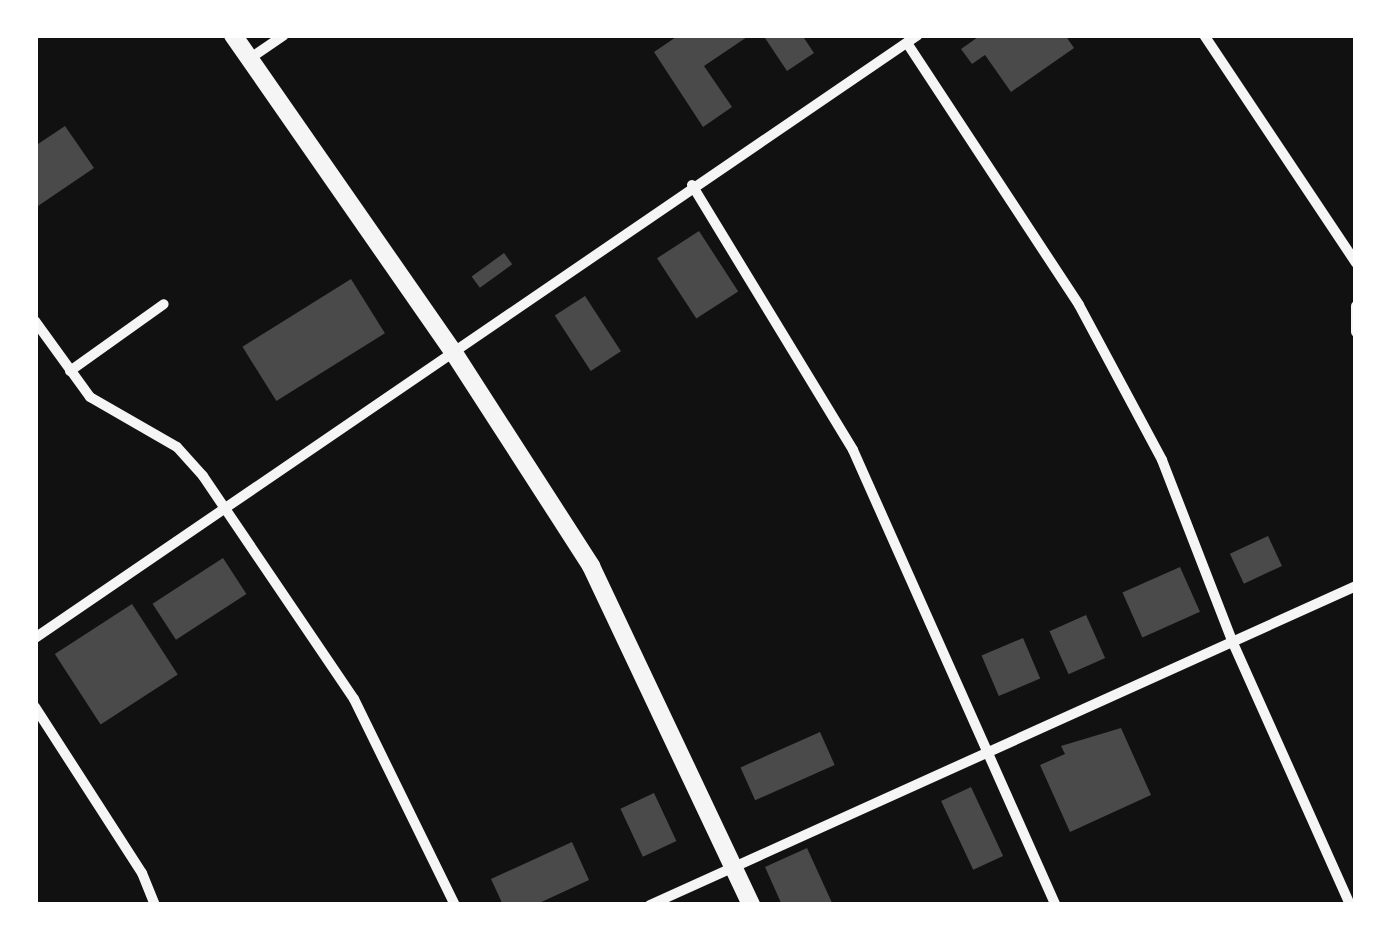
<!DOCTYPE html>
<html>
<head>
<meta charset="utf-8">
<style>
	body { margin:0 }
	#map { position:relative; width:1391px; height:940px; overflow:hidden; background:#111; font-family:"Space Grotesk",sans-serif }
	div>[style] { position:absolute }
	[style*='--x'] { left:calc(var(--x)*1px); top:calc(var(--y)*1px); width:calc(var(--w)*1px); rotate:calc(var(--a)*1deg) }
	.building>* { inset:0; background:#4a4a4a; transform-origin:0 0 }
	.minor>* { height:10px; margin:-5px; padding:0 5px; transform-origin:5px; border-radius:5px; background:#f5f5f5 }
	.tertiary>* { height:18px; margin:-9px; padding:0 9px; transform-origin:9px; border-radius:9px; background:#f5f5f5 }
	span { translate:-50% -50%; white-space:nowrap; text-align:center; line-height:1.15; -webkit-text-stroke:10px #fff; paint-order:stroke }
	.frame { position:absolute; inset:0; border:38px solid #fff; pointer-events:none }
</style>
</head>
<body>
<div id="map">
	<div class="building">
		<i style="clip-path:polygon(679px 35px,750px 35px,704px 66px,732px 107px,703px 127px,654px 52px)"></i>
		<i style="clip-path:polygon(763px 35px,802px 35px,814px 53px,787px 71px)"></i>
		<i style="clip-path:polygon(981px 35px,1065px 35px,1074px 48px,1011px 92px,985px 55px,972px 64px,961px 49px)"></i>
		<i style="clip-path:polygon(65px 126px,94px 168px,35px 208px,35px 146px)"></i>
		<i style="left:699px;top:231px;width:72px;height:50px;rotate:57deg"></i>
		<i style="left:504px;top:253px;width:14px;height:40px;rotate:54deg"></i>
		<i style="left:351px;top:279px;width:64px;height:128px;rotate:58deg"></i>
		<i style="left:585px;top:296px;width:66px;height:36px;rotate:57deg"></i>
		<i style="left:1268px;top:536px;width:33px;height:42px;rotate:65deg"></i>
		<i style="left:223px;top:558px;width:43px;height:84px;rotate:57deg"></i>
		<i style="left:1180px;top:567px;width:49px;height:63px;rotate:66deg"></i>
		<i style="left:132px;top:604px;width:84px;height:92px;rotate:57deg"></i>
		<i style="left:1086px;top:615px;width:47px;height:40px;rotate:66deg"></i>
		<i style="left:1023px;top:638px;width:44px;height:45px;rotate:67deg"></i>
		<i style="clip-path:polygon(1121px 728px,1151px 795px,1070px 832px,1040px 765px,1065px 754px,1061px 746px)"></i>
		<i style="left:820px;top:732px;width:36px;height:87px;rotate:66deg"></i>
		<i style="left:971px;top:787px;width:76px;height:33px;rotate:65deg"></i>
		<i style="left:654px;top:793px;width:53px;height:37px;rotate:65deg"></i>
		<i style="clip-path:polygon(572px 842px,589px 880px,535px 905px,503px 905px,491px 879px)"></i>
		<i style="clip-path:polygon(807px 848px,833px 905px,782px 905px,765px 867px)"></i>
	</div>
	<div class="minor">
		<i style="--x:1204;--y:35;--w:274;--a:56.3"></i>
		<i style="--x:907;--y:43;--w:313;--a:56.7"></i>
		<i style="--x:1079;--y:305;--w:176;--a:61.8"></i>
		<i style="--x:1162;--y:460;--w:196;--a:68.8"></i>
		<i style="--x:1233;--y:643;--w:287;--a:65.9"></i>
		<i style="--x:249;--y:59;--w:42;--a:-34.4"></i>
		<i style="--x:692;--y:185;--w:310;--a:58.7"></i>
		<i style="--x:853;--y:450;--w:498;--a:66"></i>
		<i style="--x:1356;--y:306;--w:26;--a:90"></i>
		<i style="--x:35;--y:321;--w:94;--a:54.1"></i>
		<i style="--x:90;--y:397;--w:100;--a:29.9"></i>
		<i style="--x:177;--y:447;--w:39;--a:48"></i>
		<i style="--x:203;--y:476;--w:269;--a:55.9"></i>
		<i style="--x:354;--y:699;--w:229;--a:63.9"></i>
		<i style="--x:70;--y:371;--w:115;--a:-35.5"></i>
		<i style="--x:35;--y:638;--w:1069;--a:-34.33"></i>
		<i style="--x:35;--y:707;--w:197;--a:57.2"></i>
		<i style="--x:142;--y:873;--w:35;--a:68"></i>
		<i style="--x:650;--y:905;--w:775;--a:-24.32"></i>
	</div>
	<div class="tertiary">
		<i style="--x:233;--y:35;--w:384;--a:55.2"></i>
		<i style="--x:452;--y:350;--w:257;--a:57.2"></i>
		<i style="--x:591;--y:566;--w:375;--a:64.7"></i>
	</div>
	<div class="frame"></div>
</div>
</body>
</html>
